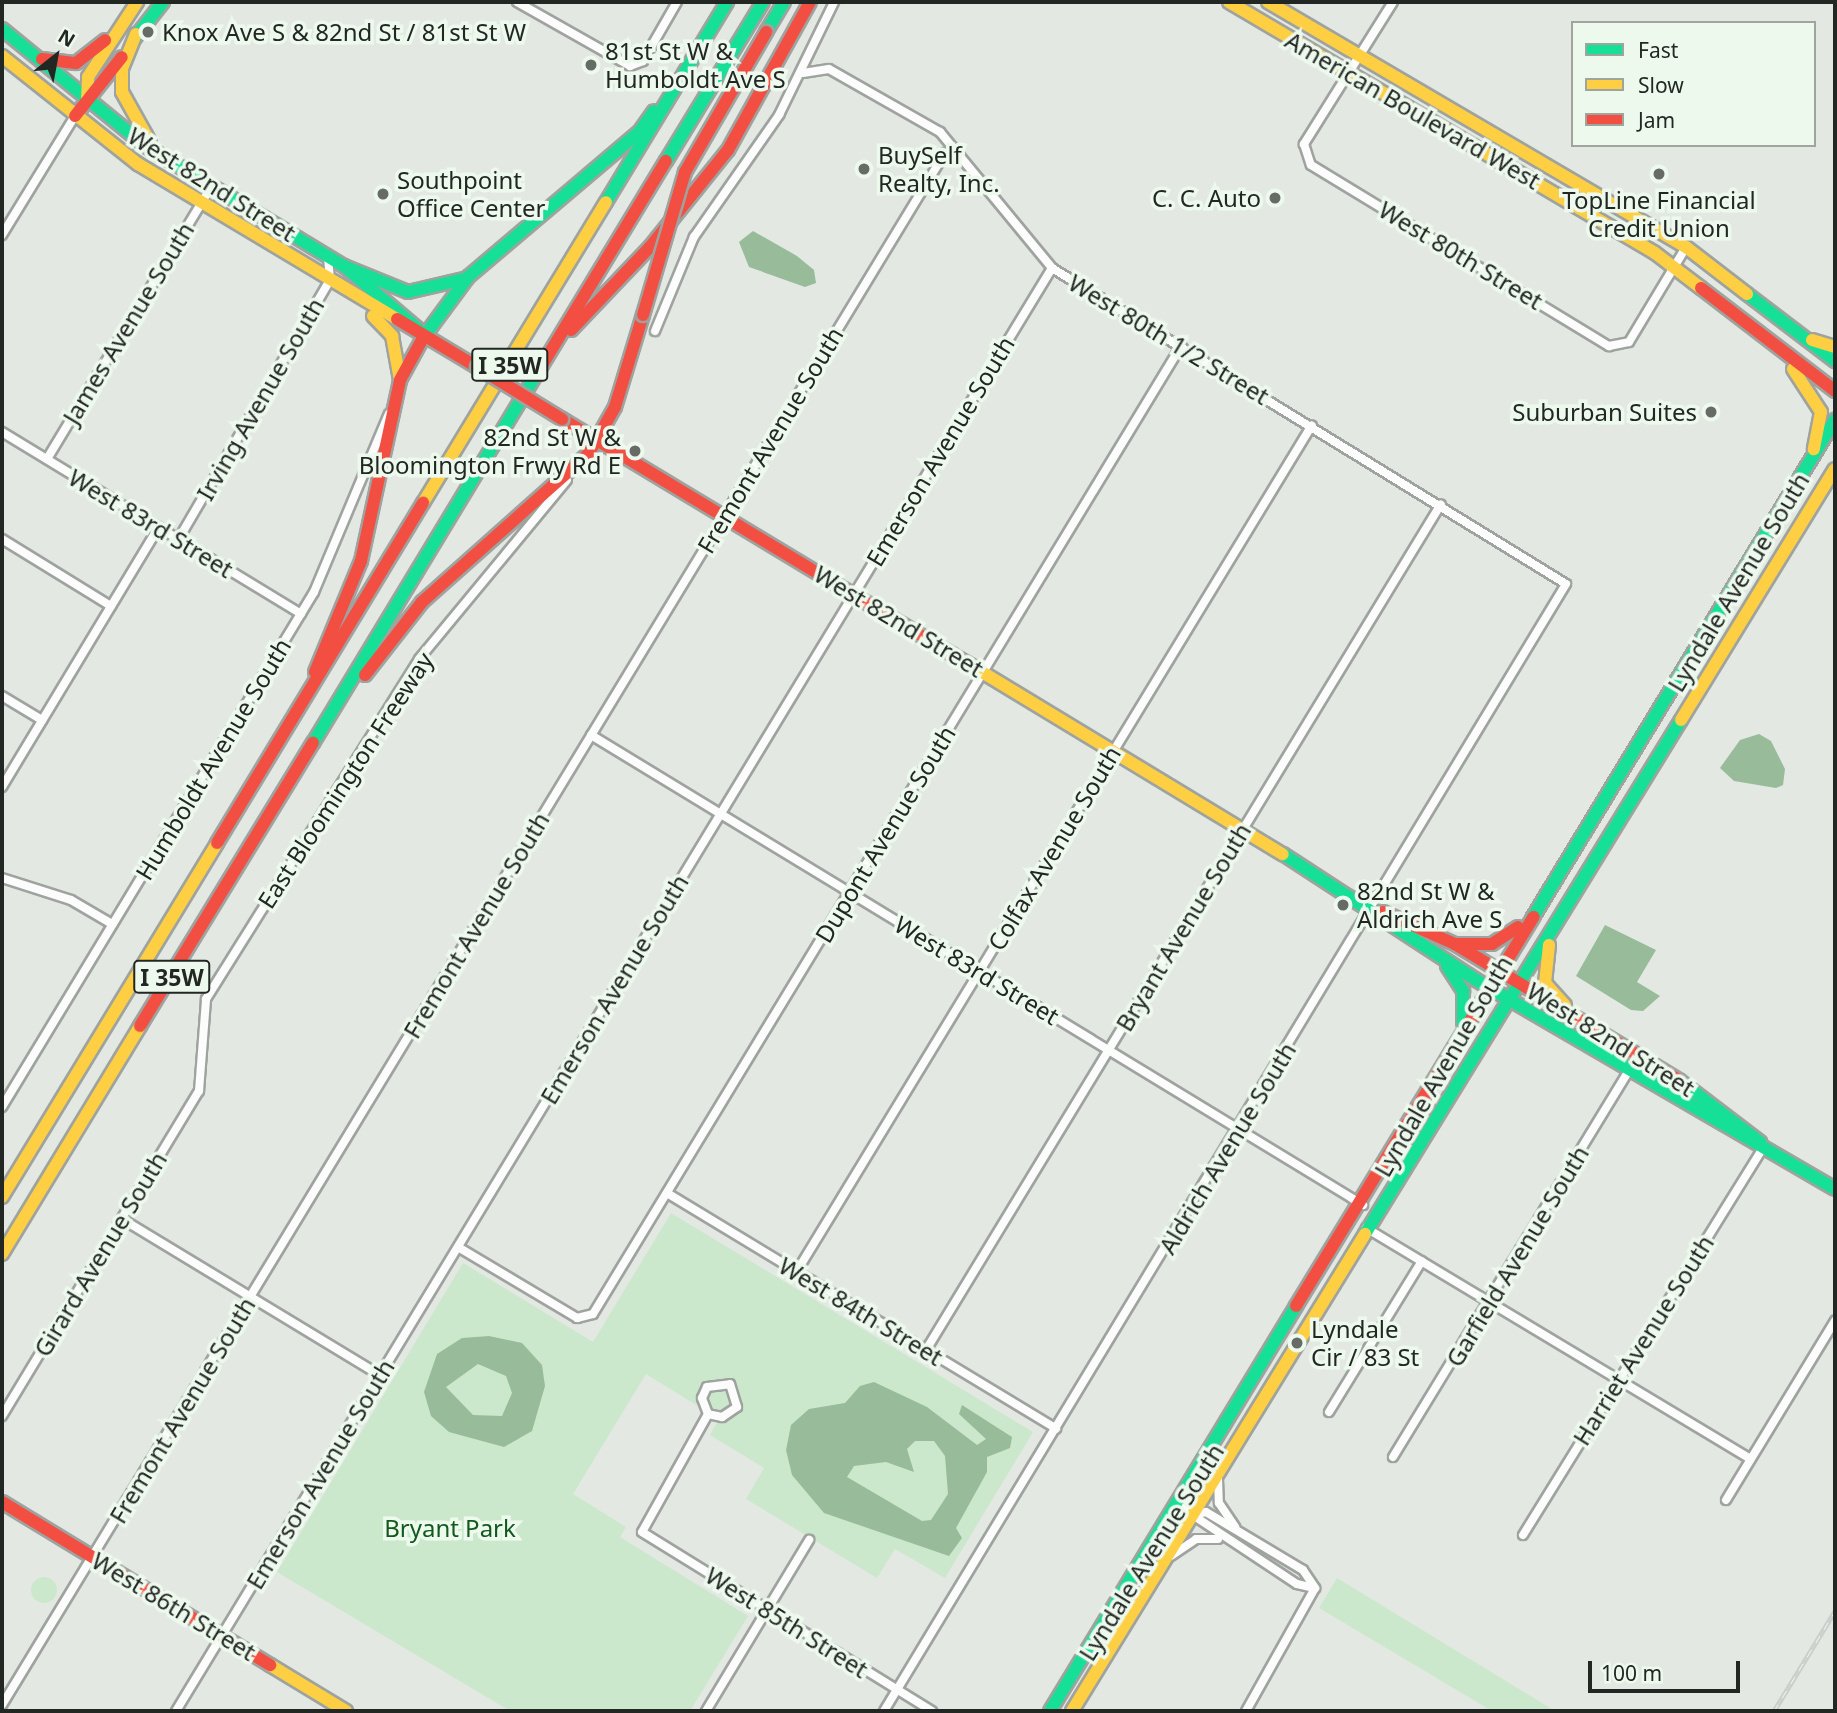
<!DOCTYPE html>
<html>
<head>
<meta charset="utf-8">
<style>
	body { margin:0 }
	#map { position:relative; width:1837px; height:1713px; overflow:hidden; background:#e3e8e3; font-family:"Noto Sans",sans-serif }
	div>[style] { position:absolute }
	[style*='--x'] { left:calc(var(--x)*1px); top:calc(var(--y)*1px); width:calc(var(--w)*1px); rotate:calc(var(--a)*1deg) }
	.green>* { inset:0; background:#cbe8cc }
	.round { border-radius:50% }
	.water>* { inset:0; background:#98bb9a }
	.roads { filter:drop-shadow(2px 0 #9fa39f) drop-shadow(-2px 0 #9fa39f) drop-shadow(0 2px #9fa39f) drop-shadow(0 -2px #9fa39f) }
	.street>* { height:8px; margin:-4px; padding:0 4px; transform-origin:4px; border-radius:4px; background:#fbfcfb }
	.fast>* { height:12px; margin:-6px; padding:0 6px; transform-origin:6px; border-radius:6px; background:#16e098 }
	.slow>* { height:12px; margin:-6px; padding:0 6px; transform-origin:6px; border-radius:6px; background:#ffcf43 }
	.jam>* { height:12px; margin:-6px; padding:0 6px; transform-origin:6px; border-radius:6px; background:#f24e42 }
	.rail>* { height:5px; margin-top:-2.5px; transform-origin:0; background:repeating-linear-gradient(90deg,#eef9ee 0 8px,#cccecc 0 16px); box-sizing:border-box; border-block:2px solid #cccecc }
	.bridges { filter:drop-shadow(2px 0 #9fa39f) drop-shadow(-2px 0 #9fa39f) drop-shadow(0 2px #9fa39f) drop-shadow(0 -2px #9fa39f) }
	.jam-bridge>* { height:12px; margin:-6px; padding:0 6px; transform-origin:6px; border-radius:6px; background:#f24e42 }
	.dots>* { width:19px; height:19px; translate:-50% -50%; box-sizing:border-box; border:4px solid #eef9ee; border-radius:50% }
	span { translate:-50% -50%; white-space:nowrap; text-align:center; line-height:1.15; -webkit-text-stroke:7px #eef9ee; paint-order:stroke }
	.shield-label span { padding:2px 5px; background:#eef9ee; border:2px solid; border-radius:5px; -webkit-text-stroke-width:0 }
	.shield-label { font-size:23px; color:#232723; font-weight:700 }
	.poi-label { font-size:24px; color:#232723 }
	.left { translate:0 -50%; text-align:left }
	.right { translate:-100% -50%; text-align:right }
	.street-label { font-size:24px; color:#232723 }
	.park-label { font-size:24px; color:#12591e }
	.frame { position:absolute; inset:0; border:4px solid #232723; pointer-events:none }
	.legend { position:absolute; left:1571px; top:21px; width:245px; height:126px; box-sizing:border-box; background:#eef9ee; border:2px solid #9da59d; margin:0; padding:9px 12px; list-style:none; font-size:21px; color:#232723 }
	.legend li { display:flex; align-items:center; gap:14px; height:35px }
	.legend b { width:35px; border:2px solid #9da59d }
	.north { position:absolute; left:21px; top:21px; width:70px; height:70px; -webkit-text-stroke:5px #eef9ee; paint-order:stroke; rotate:31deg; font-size:19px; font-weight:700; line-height:28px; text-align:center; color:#232723 }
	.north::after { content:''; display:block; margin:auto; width:24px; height:32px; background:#232723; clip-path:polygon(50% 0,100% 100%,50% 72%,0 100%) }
	.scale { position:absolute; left:1588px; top:1661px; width:152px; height:32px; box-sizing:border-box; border:4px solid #232723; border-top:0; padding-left:9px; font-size:21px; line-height:24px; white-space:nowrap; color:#232723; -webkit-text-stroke:5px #eef9ee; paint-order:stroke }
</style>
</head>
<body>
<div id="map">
	<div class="green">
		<i style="clip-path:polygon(671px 1213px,1033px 1432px,945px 1578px,895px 1549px,877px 1578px,746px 1499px,764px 1468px,710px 1435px,719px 1419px,646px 1374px,573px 1494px,626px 1527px,620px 1537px,748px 1616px,690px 1711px,510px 1711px,277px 1572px,463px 1263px,593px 1342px)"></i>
		<i class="round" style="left:31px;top:1577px;width:26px;height:26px"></i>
		<i style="clip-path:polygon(1337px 1578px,1555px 1711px,1492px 1711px,1319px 1608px)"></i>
	</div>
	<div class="water">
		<i style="clip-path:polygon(753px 231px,797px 256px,814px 270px,816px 283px,805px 287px,749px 267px,739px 242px)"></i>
		<i style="clip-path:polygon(1759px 734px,1771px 741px,1785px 769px,1783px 785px,1776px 788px,1734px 781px,1720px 768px,1740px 740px)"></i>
		<i style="clip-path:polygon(1605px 925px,1656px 950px,1637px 982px,1660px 996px,1643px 1011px,1631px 1010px,1576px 976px)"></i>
		<i style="clip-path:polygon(evenodd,489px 1336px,522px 1343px,542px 1365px,545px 1386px,532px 1431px,504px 1447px,449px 1432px,431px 1416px,424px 1392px,437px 1354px,462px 1338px,489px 1336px,478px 1364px,506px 1376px,512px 1393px,502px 1416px,473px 1415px,446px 1387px,478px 1364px)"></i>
		<i style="clip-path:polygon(evenodd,874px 1382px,927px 1407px,977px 1445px,986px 1439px,959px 1414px,962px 1405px,1012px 1437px,1010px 1448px,987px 1457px,987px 1472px,956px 1528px,962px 1538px,949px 1556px,824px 1513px,792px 1475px,786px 1450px,791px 1425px,809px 1409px,845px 1403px,860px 1386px,874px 1382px,915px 1441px,934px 1441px,945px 1456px,948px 1494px,931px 1520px,922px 1521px,847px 1477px,854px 1466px,886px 1462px,914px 1472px,907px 1449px,915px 1441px)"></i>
	</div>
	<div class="roads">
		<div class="street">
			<i style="--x:517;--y:2;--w:130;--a:29.5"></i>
			<i style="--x:630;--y:66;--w:14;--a:-21"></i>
			<i style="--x:643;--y:61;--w:68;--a:-60"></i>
			<i style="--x:1393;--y:2;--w:168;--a:122.1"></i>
			<i style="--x:1304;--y:144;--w:22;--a:72"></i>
			<i style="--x:1311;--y:165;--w:349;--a:31.3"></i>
			<i style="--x:1609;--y:346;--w:20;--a:-11"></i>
			<i style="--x:1629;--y:342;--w:111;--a:-59"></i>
			<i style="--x:803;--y:73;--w:26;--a:-9"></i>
			<i style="--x:829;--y:69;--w:128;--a:29.6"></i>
			<i style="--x:940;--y:132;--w:176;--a:50.5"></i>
			<i style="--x:1052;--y:268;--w:603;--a:31.58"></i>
			<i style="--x:1566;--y:584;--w:1317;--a:121.18"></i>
			<i style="--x:2;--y:235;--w:140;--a:-58.5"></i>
			<i style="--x:655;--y:331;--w:102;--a:-67.5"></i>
			<i style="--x:694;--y:237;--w:149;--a:-55.1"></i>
			<i style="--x:779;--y:115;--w:126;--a:-64"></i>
			<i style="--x:2;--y:432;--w:350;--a:31.3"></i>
			<i style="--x:47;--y:459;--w:318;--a:-58.9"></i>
			<i style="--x:2;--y:539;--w:128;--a:31.6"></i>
			<i style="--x:178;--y:540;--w:301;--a:-59.7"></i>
			<i style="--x:330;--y:280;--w:24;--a:-95"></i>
			<i style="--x:2;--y:696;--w:47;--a:31"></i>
			<i style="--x:591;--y:735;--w:904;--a:31.33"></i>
			<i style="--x:2;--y:787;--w:302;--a:-58.9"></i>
			<i style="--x:2;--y:878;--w:72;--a:17.7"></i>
			<i style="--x:71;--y:900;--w:48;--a:30.3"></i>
			<i style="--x:2;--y:1107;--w:602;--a:-58.79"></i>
			<i style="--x:314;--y:592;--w:193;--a:-67.2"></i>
			<i style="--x:667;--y:1193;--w:455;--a:31.2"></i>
			<i style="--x:122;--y:1219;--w:301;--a:31.2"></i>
			<i style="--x:1366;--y:1228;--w:448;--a:31"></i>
			<i style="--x:458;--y:1247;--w:139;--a:30.8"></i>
			<i style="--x:577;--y:1318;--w:16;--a:-14"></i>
			<i style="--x:593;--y:1314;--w:1133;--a:-58.72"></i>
			<i style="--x:797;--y:1271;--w:990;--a:-58.67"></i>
			<i style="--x:926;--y:1350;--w:990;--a:-58.67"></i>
			<i style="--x:1329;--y:1412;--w:177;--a:-58.4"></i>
			<i style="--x:708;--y:1414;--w:17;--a:-111"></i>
			<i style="--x:702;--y:1398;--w:12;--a:-66"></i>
			<i style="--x:707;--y:1387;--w:23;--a:-7"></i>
			<i style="--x:730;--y:1384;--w:24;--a:73"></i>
			<i style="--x:737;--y:1407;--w:18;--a:146"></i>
			<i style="--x:722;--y:1417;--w:14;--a:-168"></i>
			<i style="--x:708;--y:1414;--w:135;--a:119.2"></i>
			<i style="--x:642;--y:1532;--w:341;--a:31.7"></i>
			<i style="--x:2;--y:1416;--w:380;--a:-58.8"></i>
			<i style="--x:199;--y:1091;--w:92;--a:-85.6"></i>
			<i style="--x:206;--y:999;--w:401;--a:-57.9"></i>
			<i style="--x:419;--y:659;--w:232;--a:-50.4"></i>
			<i style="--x:1393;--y:1457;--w:472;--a:-58.6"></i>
			<i style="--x:1218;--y:1479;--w:24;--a:88"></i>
			<i style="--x:1219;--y:1503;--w:29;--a:56"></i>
			<i style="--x:1726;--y:1500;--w:210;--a:-58.7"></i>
			<i style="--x:1179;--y:1506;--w:141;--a:33.5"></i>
			<i style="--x:1297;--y:1584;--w:18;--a:13"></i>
			<i style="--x:1193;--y:1515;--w:13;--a:-13"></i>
			<i style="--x:1206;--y:1512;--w:113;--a:30.9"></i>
			<i style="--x:1303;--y:1570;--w:22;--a:56"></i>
			<i style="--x:1523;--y:1535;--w:458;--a:-58.2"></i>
			<i style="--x:1171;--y:1556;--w:30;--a:-34"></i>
			<i style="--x:1196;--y:1539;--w:22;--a:0"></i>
			<i style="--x:2;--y:1705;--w:1816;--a:-58.72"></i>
			<i style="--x:945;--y:153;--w:9;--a:-18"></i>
			<i style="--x:176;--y:1711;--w:1688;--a:-58.74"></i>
			<i style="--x:706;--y:1711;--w:200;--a:-58.9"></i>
			<i style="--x:1246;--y:1711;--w:141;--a:-60.7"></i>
		</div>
		<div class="fast">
			<i style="--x:2;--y:29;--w:183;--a:39.2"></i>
			<i style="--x:144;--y:145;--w:234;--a:31.2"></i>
			<i style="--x:344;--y:266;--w:105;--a:40.4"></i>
			<i style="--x:766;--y:32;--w:35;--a:-59"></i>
			<i style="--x:134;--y:39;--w:47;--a:-51.9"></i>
			<i style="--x:666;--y:161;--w:186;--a:-58.6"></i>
			<i style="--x:606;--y:202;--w:234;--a:-58.8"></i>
			<i style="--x:344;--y:266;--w:69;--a:22.1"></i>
			<i style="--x:408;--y:292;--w:57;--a:-13.1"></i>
			<i style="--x:1747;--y:294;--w:111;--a:37.3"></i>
			<i style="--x:423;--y:338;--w:76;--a:-53.6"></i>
			<i style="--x:468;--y:277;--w:226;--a:-40.3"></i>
			<i style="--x:640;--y:131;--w:24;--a:-55"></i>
			<i style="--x:313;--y:743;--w:440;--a:-58.8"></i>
			<i style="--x:1283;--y:854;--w:230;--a:33.1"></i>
			<i style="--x:1476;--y:980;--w:415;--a:30.2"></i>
			<i style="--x:1533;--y:917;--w:582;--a:-58.72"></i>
			<i style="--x:1447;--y:966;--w:30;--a:57"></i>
			<i style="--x:1463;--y:991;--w:32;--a:90"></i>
			<i style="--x:1680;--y:1081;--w:101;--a:37.3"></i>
			<i style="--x:1365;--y:1234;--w:603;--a:-58.42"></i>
			<i style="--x:1050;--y:1711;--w:474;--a:-58.7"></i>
		</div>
		<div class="slow">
			<i style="--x:1229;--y:2;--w:494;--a:30.5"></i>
			<i style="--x:1655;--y:253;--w:58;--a:37.3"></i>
			<i style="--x:1268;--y:2;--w:485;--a:30.4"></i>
			<i style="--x:1686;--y:247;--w:77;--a:37.6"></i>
			<i style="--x:136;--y:34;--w:38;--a:112"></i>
			<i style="--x:122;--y:69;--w:23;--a:90"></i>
			<i style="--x:122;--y:92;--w:57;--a:60.8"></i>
			<i style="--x:2;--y:56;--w:174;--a:38.5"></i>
			<i style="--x:138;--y:164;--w:302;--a:30.9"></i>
			<i style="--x:87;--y:99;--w:22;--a:-87"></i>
			<i style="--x:88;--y:77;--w:90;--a:-56.8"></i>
			<i style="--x:373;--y:316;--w:28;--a:46"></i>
			<i style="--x:392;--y:336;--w:45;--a:79.7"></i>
			<i style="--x:1812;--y:340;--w:24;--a:17"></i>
			<i style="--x:1793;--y:369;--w:51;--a:56.9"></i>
			<i style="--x:1821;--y:412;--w:38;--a:101"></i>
			<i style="--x:423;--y:503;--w:352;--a:-58.7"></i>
			<i style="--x:967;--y:663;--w:369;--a:31.2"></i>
			<i style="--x:1681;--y:720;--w:294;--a:-58.5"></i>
			<i style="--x:1549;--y:945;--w:38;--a:96"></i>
			<i style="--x:1545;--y:983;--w:30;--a:48"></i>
			<i style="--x:2;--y:1197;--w:414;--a:-58.7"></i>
			<i style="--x:2;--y:1254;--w:267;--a:-58.8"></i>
			<i style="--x:270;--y:1665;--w:89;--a:31.2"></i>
			<i style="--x:1072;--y:1711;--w:560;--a:-58.44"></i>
		</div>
		<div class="jam">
			<i style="--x:42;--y:59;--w:34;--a:7"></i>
			<i style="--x:76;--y:63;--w:37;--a:-38"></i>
			<i style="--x:75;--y:116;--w:75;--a:-51.5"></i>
			<i style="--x:1701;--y:288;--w:169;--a:37.5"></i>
			<i style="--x:397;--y:319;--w:93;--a:31"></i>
			<i style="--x:571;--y:330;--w:115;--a:-46.4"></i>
			<i style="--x:650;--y:247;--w:124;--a:-51.2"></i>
			<i style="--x:728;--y:150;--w:169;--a:-61"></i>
			<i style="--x:541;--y:367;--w:241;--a:-58.8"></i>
			<i style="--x:562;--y:419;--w:473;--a:31.1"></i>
			<i style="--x:315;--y:672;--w:120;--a:-67.5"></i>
			<i style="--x:361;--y:561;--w:185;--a:-77.8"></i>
			<i style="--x:400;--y:380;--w:48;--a:-61.3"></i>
			<i style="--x:365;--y:675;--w:93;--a:-52"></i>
			<i style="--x:422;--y:602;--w:224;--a:-41.7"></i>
			<i style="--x:589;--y:453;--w:53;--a:-60.5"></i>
			<i style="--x:615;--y:407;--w:96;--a:-73.1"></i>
			<i style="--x:217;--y:843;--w:398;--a:-58.8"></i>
			<i style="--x:1383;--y:912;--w:79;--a:24"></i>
			<i style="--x:1455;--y:944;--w:263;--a:31.3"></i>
			<i style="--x:1458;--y:944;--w:34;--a:0"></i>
			<i style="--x:1492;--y:944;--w:31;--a:-33"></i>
			<i style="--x:140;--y:1026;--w:332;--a:-58.6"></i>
			<i style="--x:1296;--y:1306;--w:456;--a:-58.6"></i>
			<i style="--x:2;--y:1502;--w:314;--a:31.3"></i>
		</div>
	</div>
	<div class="rail">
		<i style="--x:1774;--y:1711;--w:117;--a:-58.6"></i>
	</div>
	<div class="bridges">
		<div class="jam-bridge">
			<i style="--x:643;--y:315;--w:149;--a:-73.6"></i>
			<i style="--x:685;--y:172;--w:162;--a:-59.9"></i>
			<i style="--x:477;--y:367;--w:100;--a:31.5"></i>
		</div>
	</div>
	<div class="dots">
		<i style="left:148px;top:32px;background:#666b66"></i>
		<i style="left:591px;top:65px;background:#666b66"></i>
		<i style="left:864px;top:169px;background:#666b66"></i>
		<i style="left:1659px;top:174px;background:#666b66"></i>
		<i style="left:383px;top:194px;background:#666b66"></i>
		<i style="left:1275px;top:198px;background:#666b66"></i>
		<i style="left:1711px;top:412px;background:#666b66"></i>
		<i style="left:635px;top:451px;background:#666b66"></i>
		<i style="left:1343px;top:905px;background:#666b66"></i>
		<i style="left:1297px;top:1343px;background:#666b66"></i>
	</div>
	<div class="shield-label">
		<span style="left:510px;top:365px">I 35W</span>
		<span style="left:172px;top:977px">I 35W</span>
	</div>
	<div class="poi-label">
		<span class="left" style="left:162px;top:32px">Knox Ave S &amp; 82nd St / 81st St W</span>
		<span class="left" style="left:605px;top:65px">81st St W &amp;<br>Humboldt Ave S</span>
		<span class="left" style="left:878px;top:169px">BuySelf<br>Realty, Inc.</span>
		<span class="left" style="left:397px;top:194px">Southpoint<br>Office Center</span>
		<span class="right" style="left:1261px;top:198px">C. C. Auto</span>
		<span style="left:1659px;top:214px">TopLine Financial<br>Credit Union</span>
		<span class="right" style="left:1697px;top:412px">Suburban Suites</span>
		<span class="right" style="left:621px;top:451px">82nd St W &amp;<br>Bloomington Frwy Rd E</span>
		<span class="left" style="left:1357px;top:905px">82nd St W &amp;<br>Aldrich Ave S</span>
		<span class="left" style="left:1311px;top:1343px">Lyndale<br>Cir / 83 St</span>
	</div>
	<div class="street-label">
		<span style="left:1413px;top:110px;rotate:30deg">American Boulevard West</span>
		<span style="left:212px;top:184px;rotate:32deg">West 82nd Street</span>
		<span style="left:1461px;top:255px;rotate:31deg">West 80th Street</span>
		<span style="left:128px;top:323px;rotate:-59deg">James Avenue South</span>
		<span style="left:1169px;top:339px;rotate:31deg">West 80th 1/2 Street</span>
		<span style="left:260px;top:399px;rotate:-60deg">Irving Avenue South</span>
		<span style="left:770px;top:440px;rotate:-59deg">Fremont Avenue South</span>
		<span style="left:940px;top:451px;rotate:-59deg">Emerson Avenue South</span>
		<span style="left:151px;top:523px;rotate:31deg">West 83rd Street</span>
		<span style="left:1738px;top:582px;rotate:-59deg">Lyndale Avenue South</span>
		<span style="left:899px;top:621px;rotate:31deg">West 82nd Street</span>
		<span style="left:213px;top:759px;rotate:-59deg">Humboldt Avenue South</span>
		<span style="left:345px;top:780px;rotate:-57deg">East Bloomington Freeway</span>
		<span style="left:885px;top:834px;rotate:-59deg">Dupont Avenue South</span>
		<span style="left:1054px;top:848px;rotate:-59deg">Colfax Avenue South</span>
		<span style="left:476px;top:925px;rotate:-59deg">Fremont Avenue South</span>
		<span style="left:1183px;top:927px;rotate:-59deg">Bryant Avenue South</span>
		<span style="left:977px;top:970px;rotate:31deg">West 83rd Street</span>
		<span style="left:614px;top:989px;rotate:-59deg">Emerson Avenue South</span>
		<span style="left:1611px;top:1039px;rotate:32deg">West 82nd Street</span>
		<span style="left:1443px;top:1066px;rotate:-60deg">Lyndale Avenue South</span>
		<span style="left:1227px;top:1148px;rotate:-59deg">Aldrich Avenue South</span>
		<span style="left:100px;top:1254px;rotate:-59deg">Girard Avenue South</span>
		<span style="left:1517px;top:1256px;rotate:-59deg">Garfield Avenue South</span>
		<span style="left:861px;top:1311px;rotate:31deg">West 84th Street</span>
		<span style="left:1643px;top:1340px;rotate:-58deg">Harriet Avenue South</span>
		<span style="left:182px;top:1410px;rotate:-59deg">Fremont Avenue South</span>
		<span style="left:320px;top:1474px;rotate:-59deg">Emerson Avenue South</span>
		<span style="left:1151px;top:1552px;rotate:-58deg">Lyndale Avenue South</span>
		<span style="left:174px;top:1606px;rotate:31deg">West 86th Street</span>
		<span style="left:787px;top:1622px;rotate:32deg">West 85th Street</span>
	</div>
	<div class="park-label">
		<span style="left:450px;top:1528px">Bryant Park</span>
	</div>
	<div class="frame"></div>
	<ul class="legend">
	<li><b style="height:9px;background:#16e098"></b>Fast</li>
	<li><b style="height:9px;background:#ffcf43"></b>Slow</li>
	<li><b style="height:9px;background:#f24e42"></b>Jam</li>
	</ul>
	<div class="north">N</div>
	<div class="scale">100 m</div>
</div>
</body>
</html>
